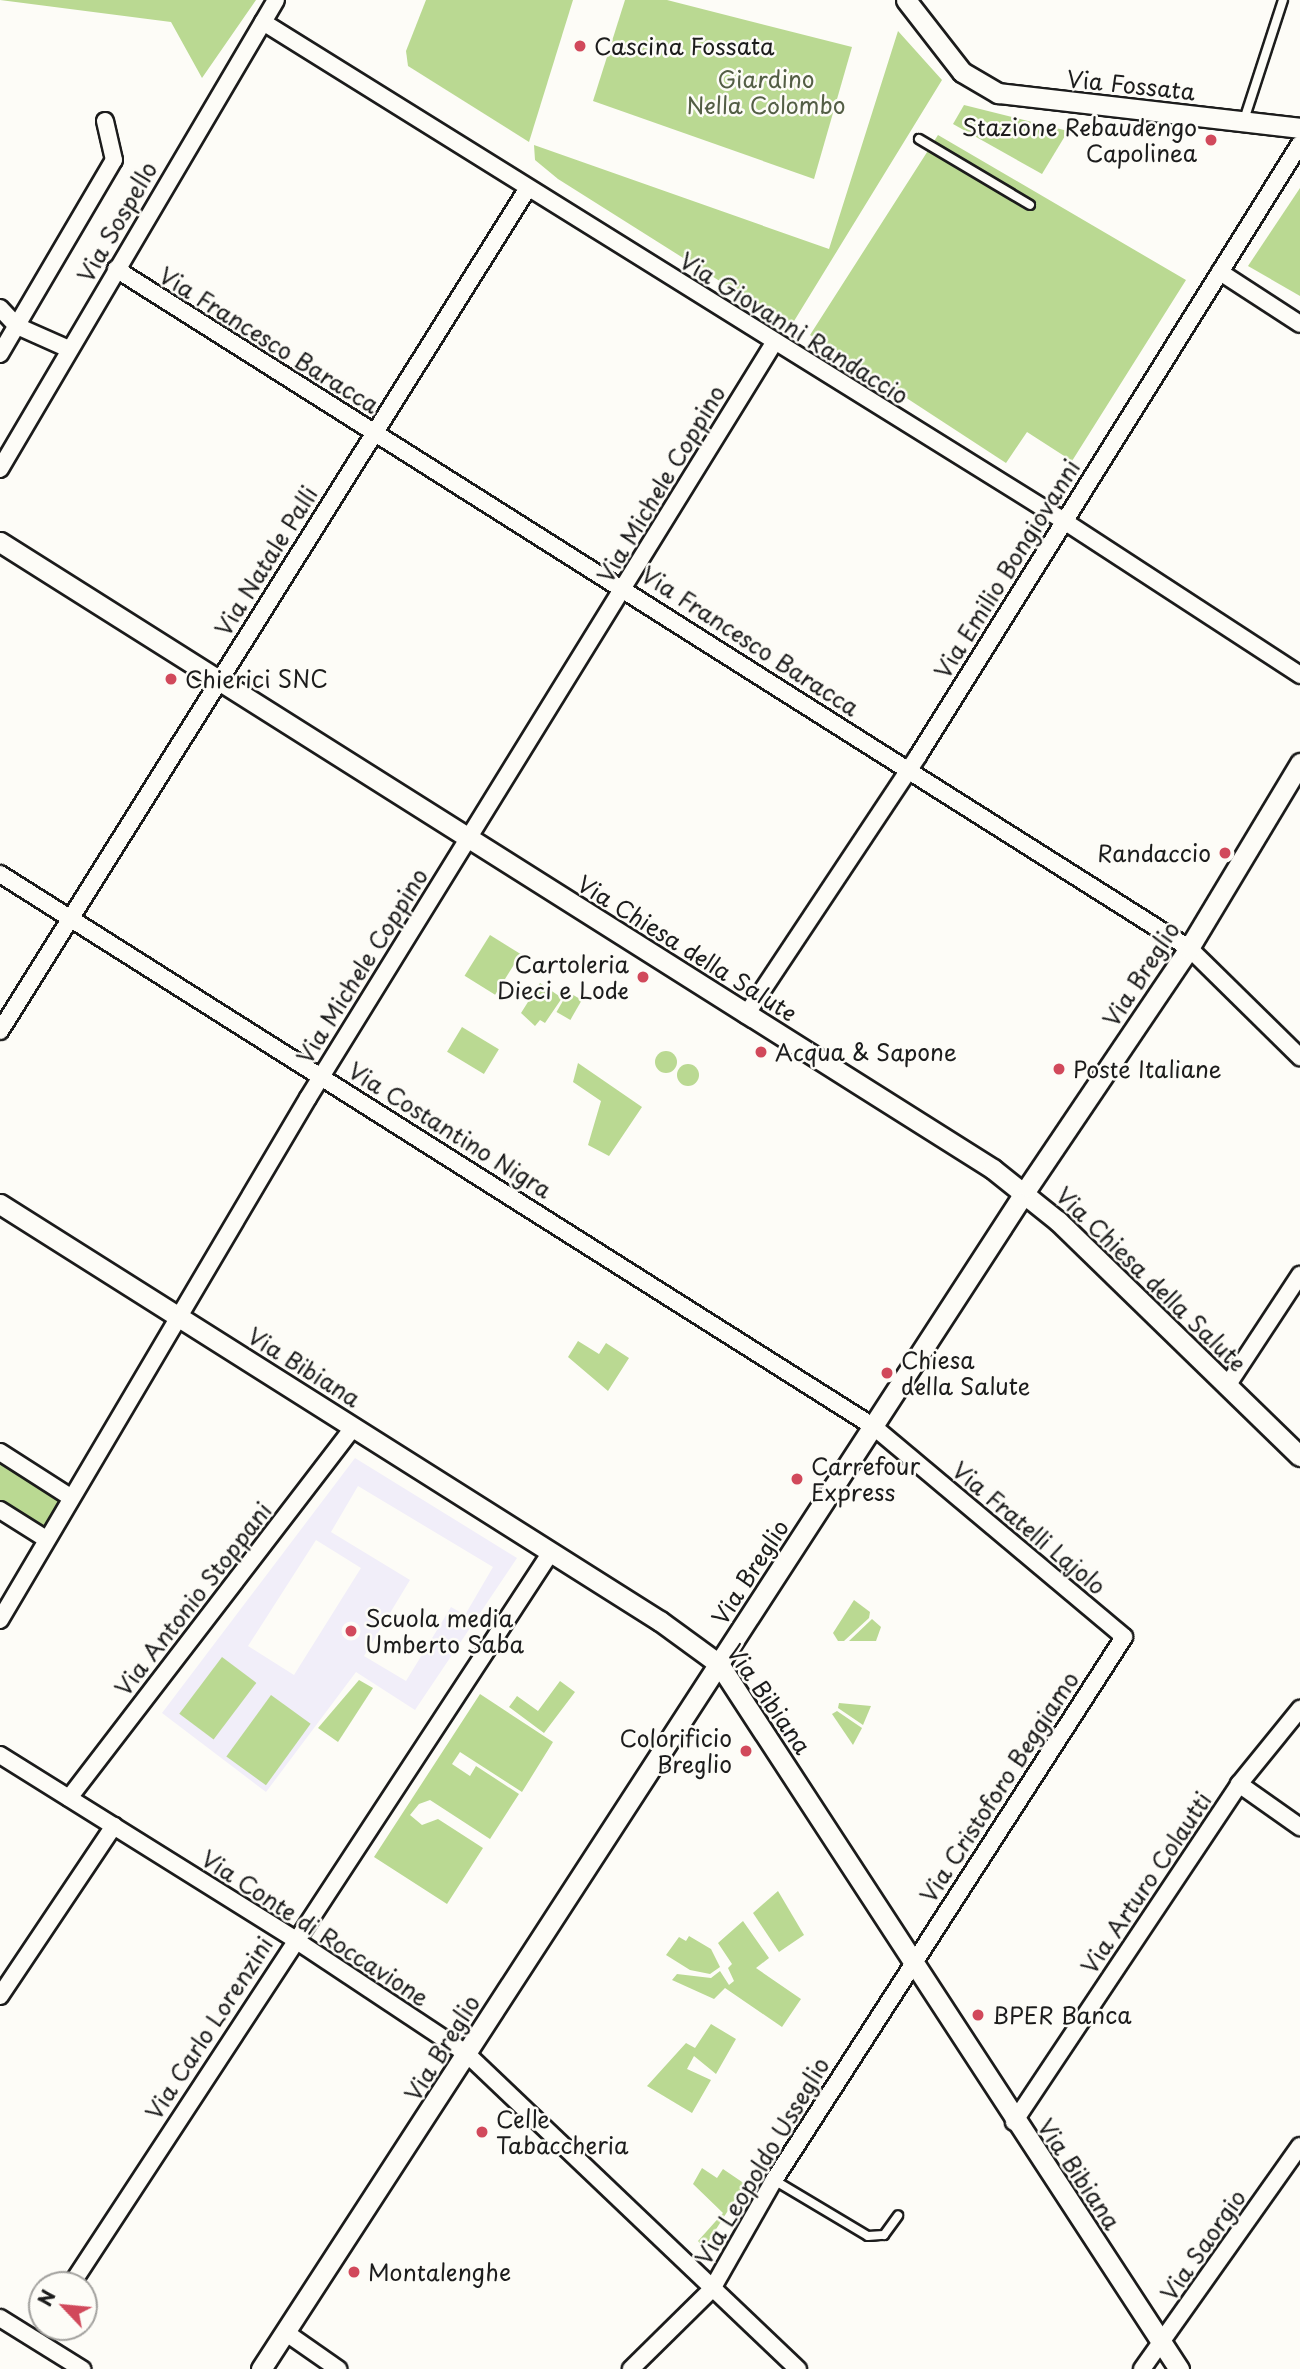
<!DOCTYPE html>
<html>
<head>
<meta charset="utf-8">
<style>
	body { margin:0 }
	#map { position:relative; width:1300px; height:2369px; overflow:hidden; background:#fdfcf7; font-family:"Playpen Sans",sans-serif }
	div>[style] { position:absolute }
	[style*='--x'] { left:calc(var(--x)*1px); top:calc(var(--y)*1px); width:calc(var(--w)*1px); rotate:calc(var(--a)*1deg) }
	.built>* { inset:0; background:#f1eef9 }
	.green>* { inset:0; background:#bad992; transform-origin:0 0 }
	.round { border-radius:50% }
	.roads { filter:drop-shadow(2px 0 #1c1c1c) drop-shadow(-2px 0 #1c1c1c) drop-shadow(0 2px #1c1c1c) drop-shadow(0 -2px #1c1c1c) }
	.service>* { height:8px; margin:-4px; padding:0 4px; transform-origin:4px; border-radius:4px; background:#fdfcf7 }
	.minor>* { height:16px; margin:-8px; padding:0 8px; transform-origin:8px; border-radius:8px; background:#fdfcf7 }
	.tertiary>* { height:19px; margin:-9.5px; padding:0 9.5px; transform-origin:9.5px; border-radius:9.5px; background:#fdfcf7 }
	.dots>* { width:19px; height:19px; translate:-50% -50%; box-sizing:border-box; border:4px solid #fdfcf7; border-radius:50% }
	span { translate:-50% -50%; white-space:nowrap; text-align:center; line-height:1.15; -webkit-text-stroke:5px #fdfcf7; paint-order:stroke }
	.poi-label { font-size:23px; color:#1c1c1c }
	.left { translate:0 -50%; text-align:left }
	.right { translate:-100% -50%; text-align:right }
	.park-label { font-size:23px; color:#535e45 }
	.street-label { font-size:23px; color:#1c1c1c }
	.north { position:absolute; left:28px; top:2271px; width:70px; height:70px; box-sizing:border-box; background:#fdfcf7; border:2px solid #a3a29f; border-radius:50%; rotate:296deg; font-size:19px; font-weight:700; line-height:28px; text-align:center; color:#1c1c1c }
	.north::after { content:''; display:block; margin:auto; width:24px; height:32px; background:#d1495b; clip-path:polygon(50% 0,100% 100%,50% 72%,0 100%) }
</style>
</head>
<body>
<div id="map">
	<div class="built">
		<i style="clip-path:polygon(evenodd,355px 1458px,517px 1558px,415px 1710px,356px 1672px,266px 1792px,162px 1713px,355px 1458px,358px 1486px,493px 1567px,465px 1615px,451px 1607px,406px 1681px,364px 1656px,410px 1580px,331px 1532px,358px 1486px,355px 1458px,316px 1540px,361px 1568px,294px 1675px,248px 1646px,316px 1540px)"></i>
	</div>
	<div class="green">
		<i style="clip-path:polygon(0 0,256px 0,202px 78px,171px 22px)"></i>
		<i style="clip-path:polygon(426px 0,573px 0,529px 142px,408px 66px,406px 51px)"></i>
		<i style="clip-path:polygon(625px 0,667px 0,852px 47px,814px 179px,593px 101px)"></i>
		<i style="clip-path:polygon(898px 31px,942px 80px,791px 326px,558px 179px,535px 160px,534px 145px,829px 249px)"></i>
		<i style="clip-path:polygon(964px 105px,1068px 131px,1042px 174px,953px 124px)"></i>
		<i style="clip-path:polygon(938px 135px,1186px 280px,1072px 461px,1027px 432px,1006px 463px,810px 335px)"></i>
		<i style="clip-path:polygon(1300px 188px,1300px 296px,1248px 266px)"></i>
		<i style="left:490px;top:935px;width:36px;height:48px;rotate:32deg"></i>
		<i style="clip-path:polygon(540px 983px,562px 998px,545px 1023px,540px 1020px,535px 1026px,521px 1013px)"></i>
		<i style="left:568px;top:992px;width:16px;height:23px;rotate:30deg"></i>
		<i style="left:462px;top:1027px;width:43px;height:29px;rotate:31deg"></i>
		<i class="round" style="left:655px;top:1051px;width:22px;height:22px"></i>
		<i style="clip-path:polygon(578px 1063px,642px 1107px,609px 1156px,588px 1145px,601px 1101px,573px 1082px)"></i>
		<i class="round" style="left:677px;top:1064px;width:22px;height:22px"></i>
		<i style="clip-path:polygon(578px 1341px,599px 1354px,606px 1343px,629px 1358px,608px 1391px,568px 1357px)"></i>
		<i style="clip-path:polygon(0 1452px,70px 1497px,46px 1539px,0 1510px)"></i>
		<i style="clip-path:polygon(854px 1600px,870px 1612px,869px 1618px,844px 1641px,838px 1641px,833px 1633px)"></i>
		<i style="clip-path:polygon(872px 1619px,881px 1627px,876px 1641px,849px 1641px)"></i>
		<i style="left:222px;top:1657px;width:43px;height:71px;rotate:37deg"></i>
		<i style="clip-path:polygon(359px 1680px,373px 1688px,338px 1742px,318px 1728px)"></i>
		<i style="clip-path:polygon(560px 1681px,575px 1692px,544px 1733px,509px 1707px,517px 1696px,538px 1711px)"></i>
		<i style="clip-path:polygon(480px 1694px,553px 1742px,522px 1792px,460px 1752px,452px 1764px,470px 1776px,476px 1766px,519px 1794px,490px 1839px,430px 1800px,419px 1804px,410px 1815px,422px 1825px,438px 1819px,483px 1848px,447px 1904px,374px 1857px)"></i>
		<i style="left:271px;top:1695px;width:49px;height:76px;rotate:36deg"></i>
		<i style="clip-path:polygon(839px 1703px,871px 1706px,863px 1725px,838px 1708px)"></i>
		<i style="clip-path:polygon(837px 1711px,862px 1728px,853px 1745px,832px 1714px)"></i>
		<i style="clip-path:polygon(778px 1891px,804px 1935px,779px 1952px,753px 1913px)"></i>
		<i style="clip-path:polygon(743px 1921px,769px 1958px,756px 1968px,801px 1999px,782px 2027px,725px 1988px,714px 1999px,672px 1980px,677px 1974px,711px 1978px,720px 1971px,729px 1985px,734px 1981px,728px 1968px,732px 1964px,718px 1943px)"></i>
		<i style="clip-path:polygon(689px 1936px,711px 1949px,720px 1967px,710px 1974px,690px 1970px,666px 1955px,679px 1937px,686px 1941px)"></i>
		<i style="clip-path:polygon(711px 2024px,736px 2039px,716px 2074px,694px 2056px,687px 2069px,711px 2080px,692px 2113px,647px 2086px,686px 2043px,695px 2048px)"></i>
		<i style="clip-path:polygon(702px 2168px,717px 2178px,723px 2169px,745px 2184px,704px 2248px,698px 2241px,723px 2213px,693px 2184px)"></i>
	</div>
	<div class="roads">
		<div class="service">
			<i style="--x:1244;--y:120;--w:126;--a:-72"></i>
			<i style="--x:919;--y:139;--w:129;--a:30.7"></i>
			<i style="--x:774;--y:2180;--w:109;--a:30.8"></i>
			<i style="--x:868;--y:2236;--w:16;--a:-4"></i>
			<i style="--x:884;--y:2235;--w:24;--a:-54"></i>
		</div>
		<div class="minor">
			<i style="--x:263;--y:22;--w:944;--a:31.92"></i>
			<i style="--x:1064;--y:521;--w:282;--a:33.1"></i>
			<i style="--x:116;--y:269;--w:1270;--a:32.33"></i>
			<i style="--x:1189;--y:948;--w:156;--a:44.5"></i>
			<i style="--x:1220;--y:272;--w:95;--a:33"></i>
			<i style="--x:0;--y:308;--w:25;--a:47"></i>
			<i style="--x:17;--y:326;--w:57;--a:23.9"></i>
			<i style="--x:0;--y:354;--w:225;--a:-59.6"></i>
			<i style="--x:114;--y:160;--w:40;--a:-103"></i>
			<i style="--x:0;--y:469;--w:544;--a:-59.52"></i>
			<i style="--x:0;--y:874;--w:1034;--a:32.32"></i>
			<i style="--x:874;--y:1427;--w:326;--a:40"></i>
			<i style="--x:1124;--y:1637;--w:646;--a:122.8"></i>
			<i style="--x:774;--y:2180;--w:125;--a:119.6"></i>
			<i style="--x:712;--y:2289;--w:114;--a:135.4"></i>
			<i style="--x:746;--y:1015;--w:311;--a:-56.4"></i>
			<i style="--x:918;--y:756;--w:721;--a:-58.03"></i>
			<i style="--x:0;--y:1031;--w:995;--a:-57.94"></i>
			<i style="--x:1227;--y:1386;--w:133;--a:-56.7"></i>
			<i style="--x:0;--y:1452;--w:83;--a:32.7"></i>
			<i style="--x:0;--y:1510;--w:54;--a:32.2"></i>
			<i style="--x:0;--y:1620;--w:606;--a:-59.46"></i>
			<i style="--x:308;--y:1098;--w:887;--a:-58.32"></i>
			<i style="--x:0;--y:1755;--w:347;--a:32"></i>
			<i style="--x:294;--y:1939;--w:208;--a:33.6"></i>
			<i style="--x:467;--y:2054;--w:457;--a:43.6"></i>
			<i style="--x:1239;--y:1784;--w:75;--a:35.2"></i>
			<i style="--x:69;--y:1798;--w:468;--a:-52.5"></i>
			<i style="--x:0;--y:1996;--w:205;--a:-56.2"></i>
			<i style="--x:1014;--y:2122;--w:406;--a:-56.3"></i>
			<i style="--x:1239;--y:1784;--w:97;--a:-50.9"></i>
			<i style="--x:71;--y:2285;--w:876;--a:-56.78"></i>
			<i style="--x:0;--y:2318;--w:97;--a:31.9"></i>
			<i style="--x:285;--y:2332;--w:65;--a:34.9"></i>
			<i style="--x:1142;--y:2369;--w:273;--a:-54.7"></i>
		</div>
		<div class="tertiary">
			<i style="--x:906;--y:0;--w:91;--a:52.1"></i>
			<i style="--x:962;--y:72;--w:42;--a:30.3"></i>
			<i style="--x:998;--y:93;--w:304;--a:6.6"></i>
			<i style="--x:0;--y:542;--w:1174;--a:32.27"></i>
			<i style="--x:993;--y:1169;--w:83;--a:38.7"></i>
			<i style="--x:1058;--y:1221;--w:337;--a:44.2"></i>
			<i style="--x:0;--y:1204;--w:781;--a:32.29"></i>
			<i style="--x:660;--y:1621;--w:73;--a:36.1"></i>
			<i style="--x:719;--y:1664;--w:842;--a:56.88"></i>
			<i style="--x:261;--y:2369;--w:1409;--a:-57.02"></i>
			<i style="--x:1028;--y:1187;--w:288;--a:-56"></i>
			<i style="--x:1189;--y:948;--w:216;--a:-59"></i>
		</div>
	</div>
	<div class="dots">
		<i style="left:580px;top:46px;background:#d1495b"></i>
		<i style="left:1211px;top:140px;background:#d1495b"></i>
		<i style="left:171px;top:679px;background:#d1495b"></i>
		<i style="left:1225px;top:853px;background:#d1495b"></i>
		<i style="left:643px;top:977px;background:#d1495b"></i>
		<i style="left:761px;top:1052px;background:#d1495b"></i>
		<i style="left:1059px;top:1069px;background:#d1495b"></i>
		<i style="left:887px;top:1373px;background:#d1495b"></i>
		<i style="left:797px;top:1479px;background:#d1495b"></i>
		<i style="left:351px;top:1631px;background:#d1495b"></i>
		<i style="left:746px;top:1751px;background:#d1495b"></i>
		<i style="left:978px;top:2015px;background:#d1495b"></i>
		<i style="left:482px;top:2132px;background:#d1495b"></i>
		<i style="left:354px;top:2272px;background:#d1495b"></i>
	</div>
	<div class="poi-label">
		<span class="left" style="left:594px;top:46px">Cascina Fossata</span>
		<span class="right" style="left:1197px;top:140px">Stazione Rebaudengo<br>Capolinea</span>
		<span class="left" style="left:185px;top:679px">Chierici SNC</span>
		<span class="right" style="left:1211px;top:853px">Randaccio</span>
		<span class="right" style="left:629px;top:977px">Cartoleria<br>Dieci e Lode</span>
		<span class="left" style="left:775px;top:1052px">Acqua &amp; Sapone</span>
		<span class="left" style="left:1073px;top:1069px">Poste Italiane</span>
		<span class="left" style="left:901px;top:1373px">Chiesa<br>della Salute</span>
		<span class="left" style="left:811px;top:1479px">Carrefour<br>Express</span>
		<span class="left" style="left:365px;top:1631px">Scuola media<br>Umberto Saba</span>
		<span class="right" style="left:732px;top:1751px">Colorificio<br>Breglio</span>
		<span class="left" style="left:992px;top:2015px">BPER Banca</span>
		<span class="left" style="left:496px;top:2132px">Celle<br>Tabaccheria</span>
		<span class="left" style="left:368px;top:2272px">Montalenghe</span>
	</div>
	<div class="park-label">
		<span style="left:766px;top:92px">Giardino<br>Nella Colombo</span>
	</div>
	<div class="street-label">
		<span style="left:1131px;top:85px;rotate:6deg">Via Fossata</span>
		<span style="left:117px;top:222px;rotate:-60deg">Via Sospello</span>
		<span style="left:794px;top:328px;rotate:32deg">Via Giovanni Randaccio</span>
		<span style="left:269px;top:340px;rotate:32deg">Via Francesco Baracca</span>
		<span style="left:661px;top:484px;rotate:-59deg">Via Michele Coppino</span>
		<span style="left:266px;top:561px;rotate:-58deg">Via Natale Palli</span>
		<span style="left:1007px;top:569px;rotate:-58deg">Via Emilio Bongiovanni</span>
		<span style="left:750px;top:641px;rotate:33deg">Via Francesco Baracca</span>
		<span style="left:687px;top:948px;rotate:32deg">Via Chiesa della Salute</span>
		<span style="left:362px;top:966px;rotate:-58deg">Via Michele Coppino</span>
		<span style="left:1141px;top:974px;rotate:-57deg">Via Breglio</span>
		<span style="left:450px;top:1130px;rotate:32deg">Via Costantino Nigra</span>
		<span style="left:1151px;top:1279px;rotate:44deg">Via Chiesa della Salute</span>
		<span style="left:304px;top:1367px;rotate:32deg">Via Bibiana</span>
		<span style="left:1029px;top:1528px;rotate:40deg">Via Fratelli Lajolo</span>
		<span style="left:750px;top:1572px;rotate:-57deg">Via Breglio</span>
		<span style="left:193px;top:1599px;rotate:-52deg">Via Antonio Stoppani</span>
		<span style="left:769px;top:1699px;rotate:55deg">Via Bibiana</span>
		<span style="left:999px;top:1787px;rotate:-57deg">Via Cristoforo Beggiamo</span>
		<span style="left:1146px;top:1883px;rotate:-56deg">Via Arturo Colautti</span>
		<span style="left:315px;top:1928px;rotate:33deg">Via Conte di Roccavione</span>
		<span style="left:209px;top:2028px;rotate:-57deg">Via Carlo Lorenzini</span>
		<span style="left:442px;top:2048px;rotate:-58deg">Via Breglio</span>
		<span style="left:762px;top:2161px;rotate:-59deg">Via Leopoldo Usseglio</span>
		<span style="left:1079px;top:2174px;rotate:56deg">Via Bibiana</span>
		<span style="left:1203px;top:2245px;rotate:-55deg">Via Saorgio</span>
	</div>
	<div class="north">N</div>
</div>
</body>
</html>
